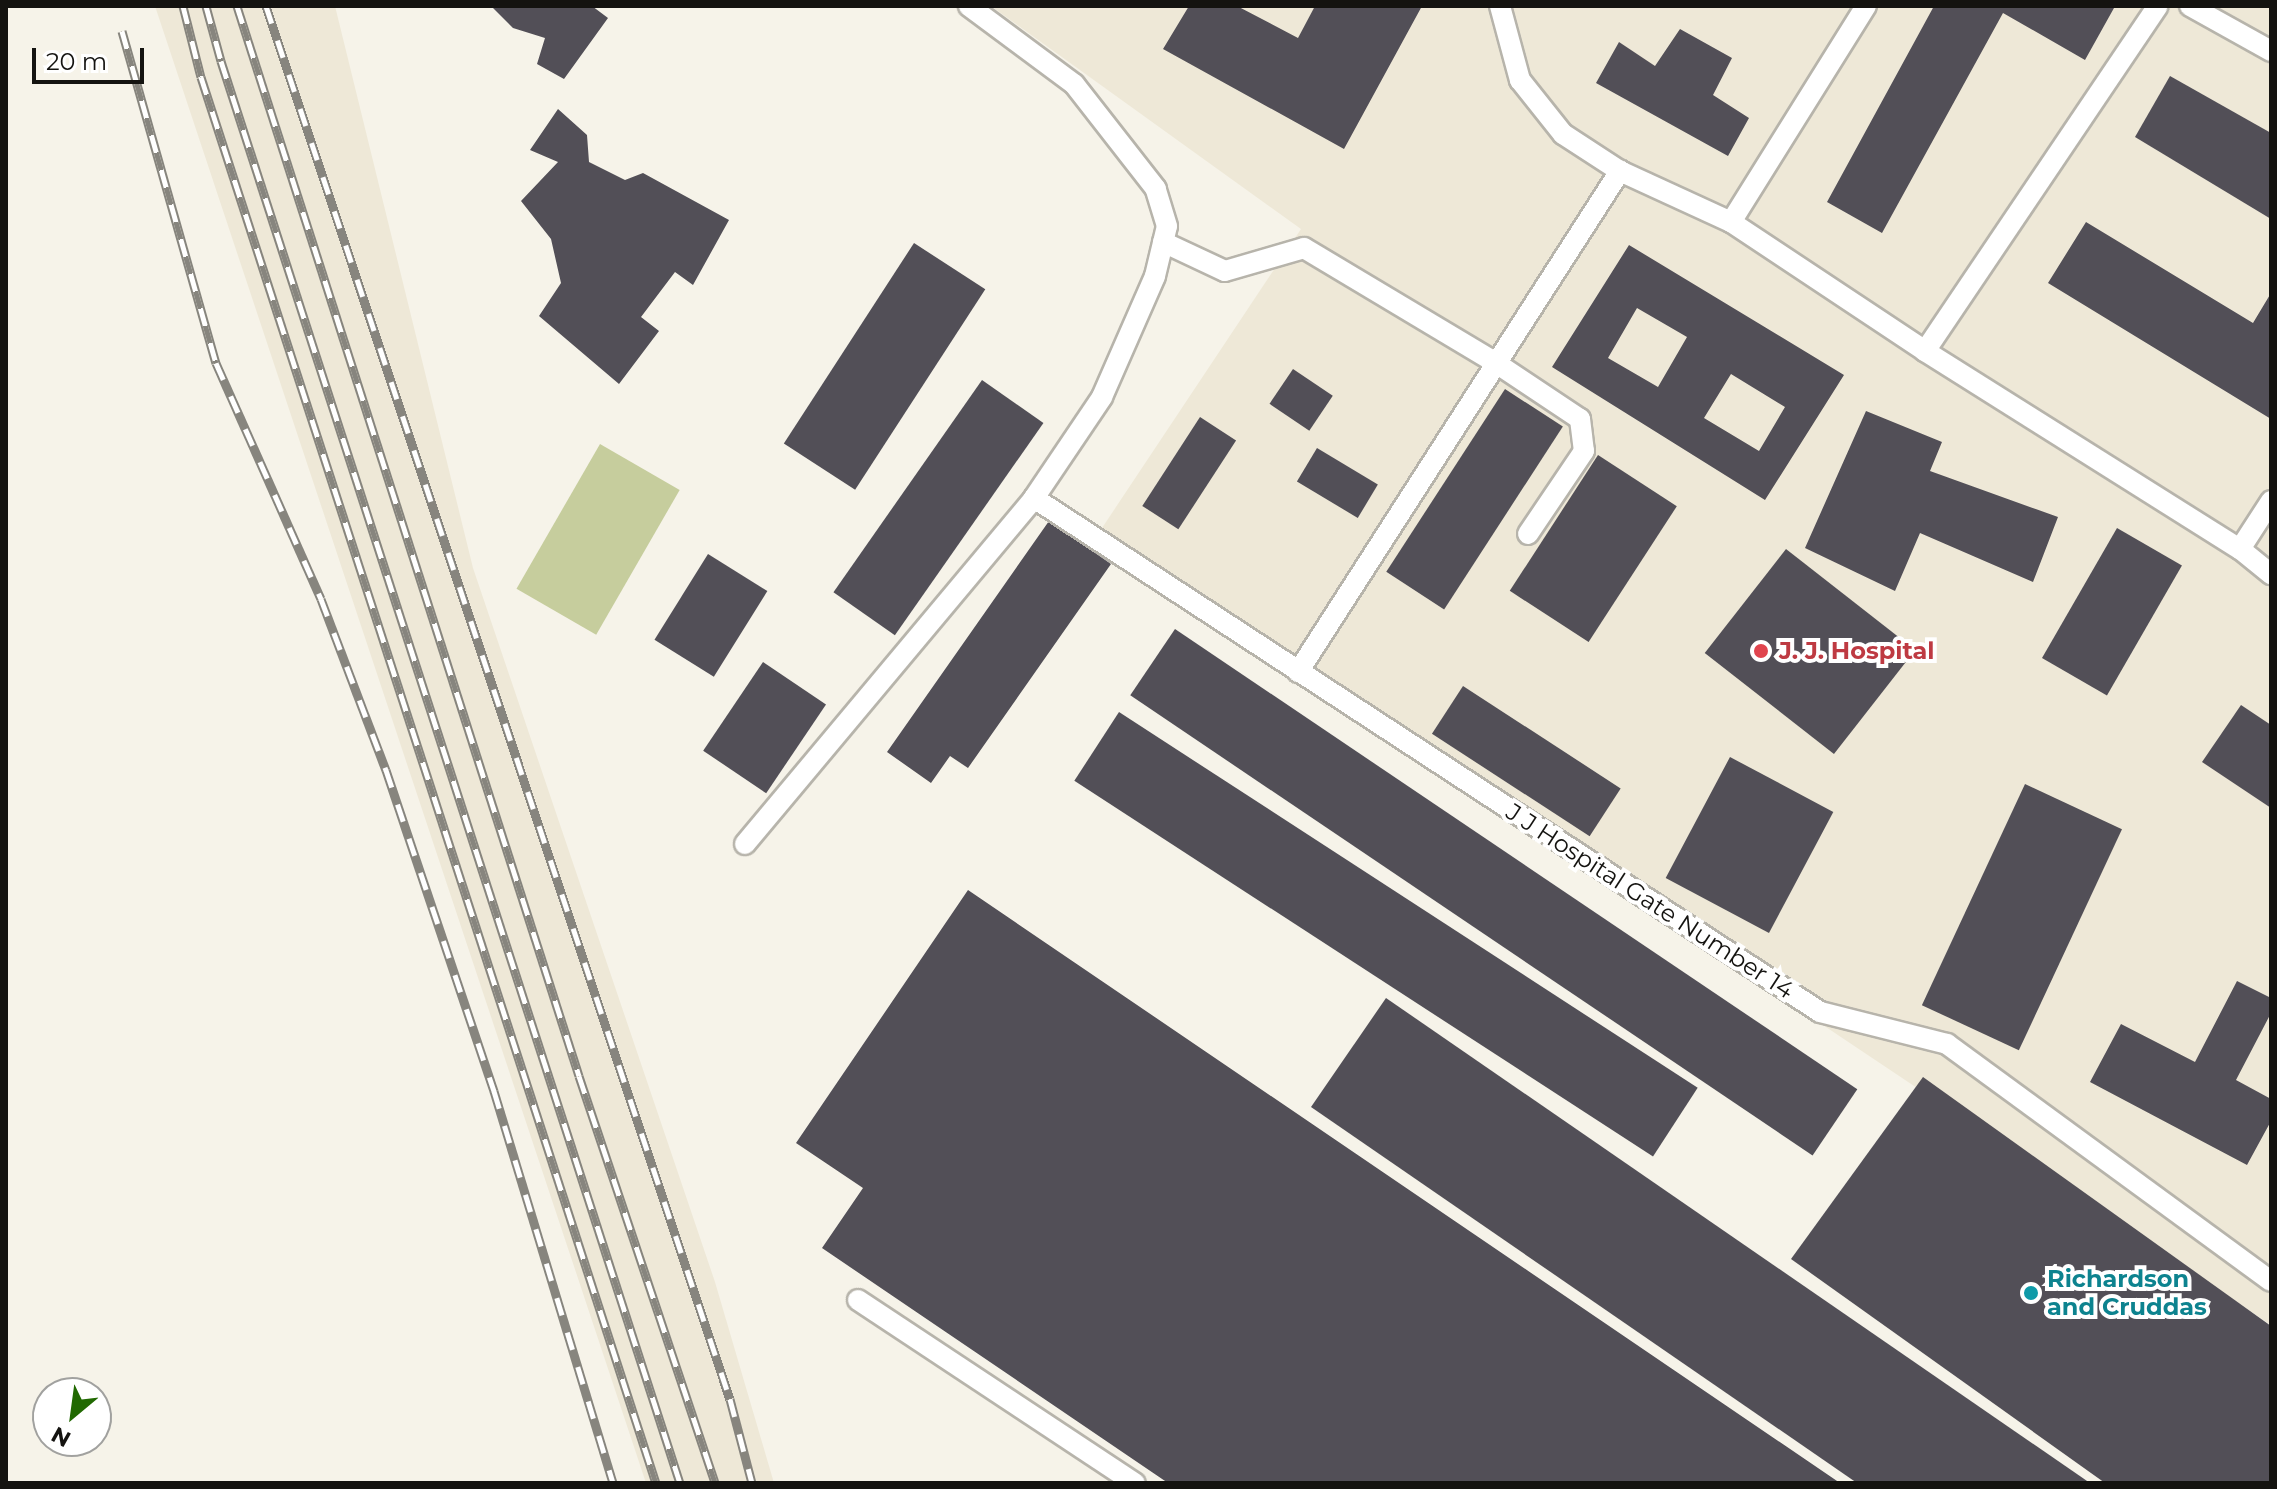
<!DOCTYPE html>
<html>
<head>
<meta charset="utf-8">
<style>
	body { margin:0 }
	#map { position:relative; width:2277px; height:1489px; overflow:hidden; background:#f6f3e9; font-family:Montserrat,sans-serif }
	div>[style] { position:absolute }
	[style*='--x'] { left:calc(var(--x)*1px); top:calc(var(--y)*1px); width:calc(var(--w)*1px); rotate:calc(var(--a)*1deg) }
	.built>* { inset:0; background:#eee8d7 }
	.green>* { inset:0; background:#c6cd9d; transform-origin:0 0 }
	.building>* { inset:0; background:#524f57; transform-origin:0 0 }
	.roads { filter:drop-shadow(2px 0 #b7b4ab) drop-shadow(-2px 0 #b7b4ab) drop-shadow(0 2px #b7b4ab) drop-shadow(0 -2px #b7b4ab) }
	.service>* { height:20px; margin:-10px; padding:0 10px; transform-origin:10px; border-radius:10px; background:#fff }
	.rail>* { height:9px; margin-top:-4.5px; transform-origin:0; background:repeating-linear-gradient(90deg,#fff 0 18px,#87857e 0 36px); box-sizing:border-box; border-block:2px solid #87857e }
	.dots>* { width:22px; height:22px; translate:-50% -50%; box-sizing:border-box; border:4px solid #fff; border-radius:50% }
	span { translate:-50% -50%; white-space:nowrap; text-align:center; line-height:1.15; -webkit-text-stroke:8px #fff; paint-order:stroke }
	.health-label { font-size:24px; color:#be3a42; font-weight:700 }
	.left { translate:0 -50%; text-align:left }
	.street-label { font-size:24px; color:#141310 }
	.culture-label { font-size:24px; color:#0d838f; font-weight:700 }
	.frame { position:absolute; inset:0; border:8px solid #141310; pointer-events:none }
	.north { position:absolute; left:32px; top:1377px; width:80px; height:80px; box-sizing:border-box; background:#fff; border:2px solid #a1a19f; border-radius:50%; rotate:209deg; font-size:22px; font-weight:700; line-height:32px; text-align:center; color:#141310 }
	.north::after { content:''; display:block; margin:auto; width:28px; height:36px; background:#216902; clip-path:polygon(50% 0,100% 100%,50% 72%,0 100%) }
	.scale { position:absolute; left:32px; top:48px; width:112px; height:36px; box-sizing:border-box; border:4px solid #141310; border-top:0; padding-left:10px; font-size:24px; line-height:28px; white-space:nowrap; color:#141310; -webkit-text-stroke:6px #fff; paint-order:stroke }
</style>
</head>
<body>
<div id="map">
	<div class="built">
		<i style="clip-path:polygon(155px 6px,335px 6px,473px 568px,715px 1282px,774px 1483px,646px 1483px)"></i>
		<i style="clip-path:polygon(991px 6px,2271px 6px,2271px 1325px,1805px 1013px,1411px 759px,1092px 543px,1301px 229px)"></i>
	</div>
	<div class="green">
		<i style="left:600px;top:444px;width:92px;height:167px;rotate:30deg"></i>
	</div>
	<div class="building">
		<i style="clip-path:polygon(491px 6px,592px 6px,608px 18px,564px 79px,537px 64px,545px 38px,513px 28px)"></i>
		<i style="clip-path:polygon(1189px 6px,1237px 6px,1298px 38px,1315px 6px,1422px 6px,1344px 149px,1163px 49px)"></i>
		<i style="clip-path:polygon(1934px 6px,2114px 8px,2085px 60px,2003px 13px,1882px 233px,1827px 202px)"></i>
		<i style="clip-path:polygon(1680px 29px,1732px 58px,1713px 95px,1749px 118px,1728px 156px,1596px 83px,1619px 42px,1655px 66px)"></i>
		<i style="clip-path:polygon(2170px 76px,2271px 133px,2271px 219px,2135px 137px)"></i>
		<i style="clip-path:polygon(558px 109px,587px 135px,589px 162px,625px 180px,643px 173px,729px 220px,693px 285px,675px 272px,641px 317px,659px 331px,619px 384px,539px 316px,561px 283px,551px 239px,521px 201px,558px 162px,530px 150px)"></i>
		<i style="clip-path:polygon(2086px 222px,2253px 323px,2271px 293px,2271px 419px,2048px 283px)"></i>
		<i style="left:914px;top:243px;width:85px;height:239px;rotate:33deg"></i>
		<i style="clip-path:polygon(evenodd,1629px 245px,1844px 375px,1765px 500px,1552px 367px,1629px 245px,1637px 308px,1687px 337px,1658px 387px,1608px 358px,1637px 308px,1629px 245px,1731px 374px,1785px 407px,1759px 451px,1704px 418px,1731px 374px)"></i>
		<i style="left:1293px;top:369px;width:48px;height:42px;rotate:34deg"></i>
		<i style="left:982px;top:380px;width:75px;height:259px;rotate:35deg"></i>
		<i style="left:1505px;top:389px;width:69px;height:218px;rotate:33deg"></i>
		<i style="clip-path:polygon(1866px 411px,1942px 442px,1930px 471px,2058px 517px,2033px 582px,1920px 533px,1895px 591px,1805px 548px)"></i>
		<i style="left:1200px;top:417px;width:43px;height:106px;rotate:33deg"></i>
		<i style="left:1317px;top:448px;width:71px;height:39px;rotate:31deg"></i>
		<i style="left:1598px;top:455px;width:94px;height:162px;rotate:33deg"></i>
		<i style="clip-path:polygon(1049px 521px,1111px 564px,968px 768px,950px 756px,931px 783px,887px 752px)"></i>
		<i style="left:2117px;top:528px;width:75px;height:150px;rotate:30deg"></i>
		<i style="left:1786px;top:549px;width:164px;height:132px;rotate:38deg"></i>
		<i style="left:708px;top:554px;width:70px;height:101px;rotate:32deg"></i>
		<i style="left:1175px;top:629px;width:823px;height:80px;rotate:34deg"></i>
		<i style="left:763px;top:662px;width:76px;height:107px;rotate:34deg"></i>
		<i style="left:1463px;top:686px;width:188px;height:57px;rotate:33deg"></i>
		<i style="clip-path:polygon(2241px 705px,2271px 725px,2271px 808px,2202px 762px)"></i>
		<i style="left:1119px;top:712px;width:690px;height:82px;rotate:33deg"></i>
		<i style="left:1730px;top:757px;width:117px;height:137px;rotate:28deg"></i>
		<i style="left:2025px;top:784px;width:107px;height:244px;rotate:25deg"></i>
		<i style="clip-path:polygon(968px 890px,1840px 1483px,1168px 1483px,822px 1248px,863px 1188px,796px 1143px)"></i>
		<i style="clip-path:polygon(2237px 981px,2271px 998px,2271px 1013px,2236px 1080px,2271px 1099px,2271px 1121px,2247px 1165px,2090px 1082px,2121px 1024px,2195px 1062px)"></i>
		<i style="clip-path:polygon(1386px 998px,2090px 1483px,1857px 1483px,1311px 1107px)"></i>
		<i style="clip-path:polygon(1923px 1077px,2271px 1326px,2271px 1483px,2105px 1483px,1791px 1259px)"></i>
	</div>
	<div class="roads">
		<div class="service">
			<i style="--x:1500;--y:6;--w:77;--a:74.9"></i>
			<i style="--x:1520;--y:80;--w:69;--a:51.5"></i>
			<i style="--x:1563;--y:134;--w:68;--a:33"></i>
			<i style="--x:1620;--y:171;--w:122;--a:24.7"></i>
			<i style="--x:1731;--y:222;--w:233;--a:33.6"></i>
			<i style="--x:1925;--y:351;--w:372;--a:32.2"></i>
			<i style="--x:2240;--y:549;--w:40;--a:39"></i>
			<i style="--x:2190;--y:6;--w:93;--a:29.1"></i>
			<i style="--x:1731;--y:222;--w:255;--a:-58"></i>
			<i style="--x:1163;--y:242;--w:68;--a:25.1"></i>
			<i style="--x:1225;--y:271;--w:82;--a:-16.2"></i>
			<i style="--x:1304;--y:248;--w:224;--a:30.9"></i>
			<i style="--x:1496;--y:363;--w:101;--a:33.7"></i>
			<i style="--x:1580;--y:419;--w:32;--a:83"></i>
			<i style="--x:1584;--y:451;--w:100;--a:124"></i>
			<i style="--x:1925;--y:351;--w:416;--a:-56"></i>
			<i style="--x:1034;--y:498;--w:939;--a:33.18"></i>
			<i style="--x:1820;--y:1012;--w:131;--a:14.1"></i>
			<i style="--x:1947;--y:1044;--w:401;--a:36.2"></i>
			<i style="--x:2240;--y:549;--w:57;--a:-57.1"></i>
			<i style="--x:1298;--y:672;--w:596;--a:-57.27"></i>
			<i style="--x:745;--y:844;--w:451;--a:-50.1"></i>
			<i style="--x:1034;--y:498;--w:122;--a:-56"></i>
			<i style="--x:1102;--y:397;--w:132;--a:-66.3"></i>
			<i style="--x:1155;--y:276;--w:51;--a:-76.5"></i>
			<i style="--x:1167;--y:226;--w:39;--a:-107"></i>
			<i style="--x:1156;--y:189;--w:133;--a:-128"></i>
			<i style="--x:1074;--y:84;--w:131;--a:-143.4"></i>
			<i style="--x:858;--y:1300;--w:332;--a:33.5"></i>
		</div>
	</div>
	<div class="rail">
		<i style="--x:183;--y:6;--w:73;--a:75.8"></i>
		<i style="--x:201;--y:77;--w:1478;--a:72.07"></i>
		<i style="--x:206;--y:6;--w:57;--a:74.7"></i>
		<i style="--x:221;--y:61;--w:1494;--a:72.11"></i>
		<i style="--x:237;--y:6;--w:1123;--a:72.27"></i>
		<i style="--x:579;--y:1076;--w:429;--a:71.5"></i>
		<i style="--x:266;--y:6;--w:1468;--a:71.58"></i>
		<i style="--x:730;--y:1399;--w:87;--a:75.3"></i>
		<i style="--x:122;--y:31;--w:345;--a:74.2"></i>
		<i style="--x:216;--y:363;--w:258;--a:66"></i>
		<i style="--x:321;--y:599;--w:183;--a:69.2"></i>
		<i style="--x:386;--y:770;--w:339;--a:71.4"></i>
		<i style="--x:494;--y:1091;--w:410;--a:73.1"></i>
	</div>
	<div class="dots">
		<i style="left:1761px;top:651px;background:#e0444e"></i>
		<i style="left:2031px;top:1293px;background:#0f9aa8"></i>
	</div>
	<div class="health-label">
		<span class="left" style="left:1779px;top:651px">J. J. Hospital</span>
	</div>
	<div class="street-label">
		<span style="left:1650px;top:901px;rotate:33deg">J J Hospital Gate Number 14</span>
	</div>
	<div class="culture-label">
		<span class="left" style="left:2047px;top:1293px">Richardson<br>and Cruddas</span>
	</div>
	<div class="frame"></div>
	<div class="north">N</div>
	<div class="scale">20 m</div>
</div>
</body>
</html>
